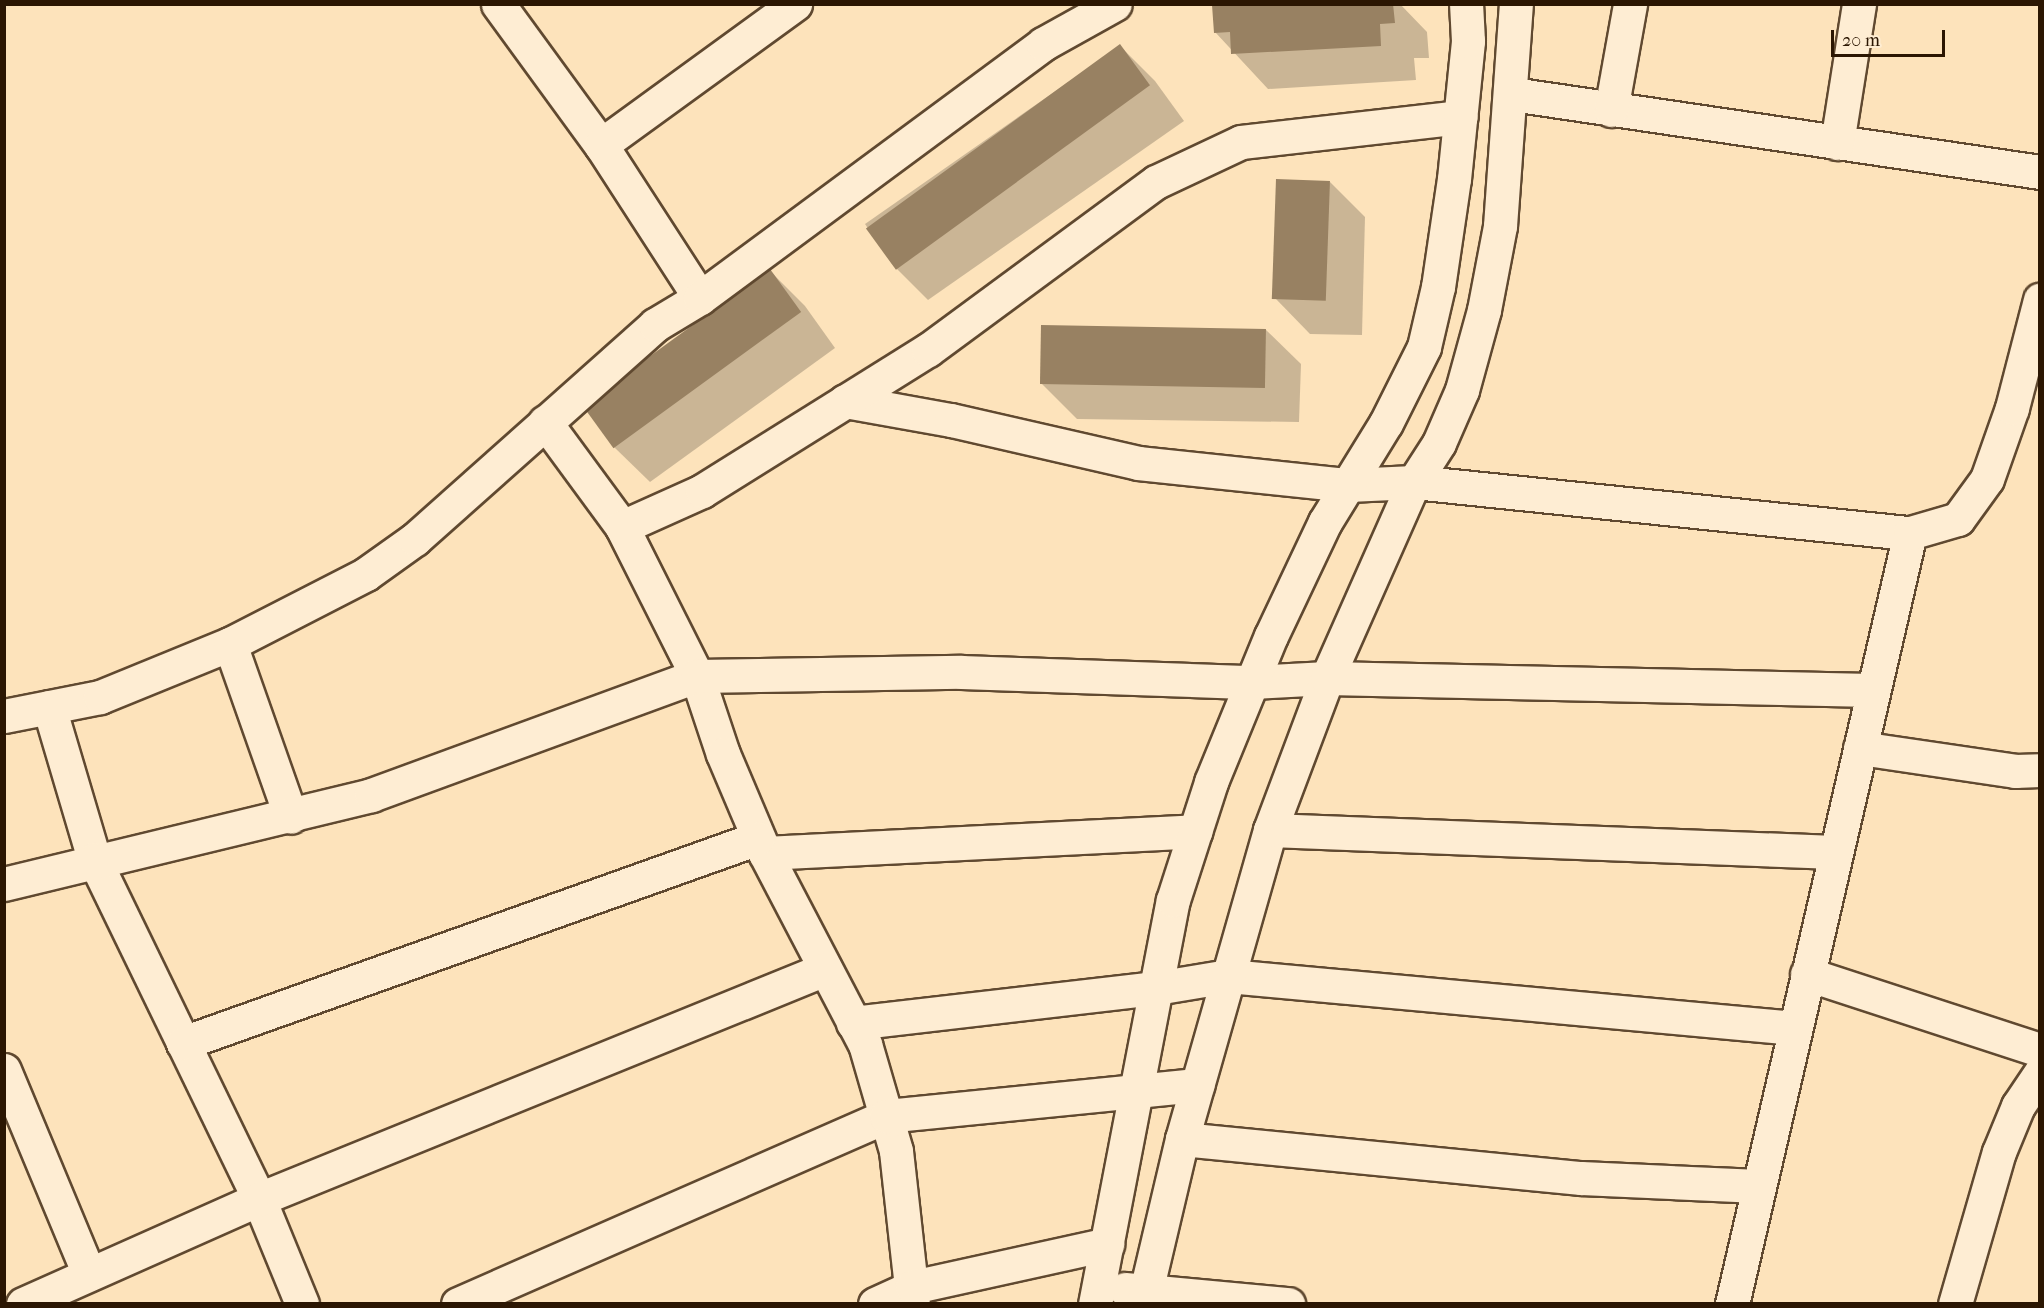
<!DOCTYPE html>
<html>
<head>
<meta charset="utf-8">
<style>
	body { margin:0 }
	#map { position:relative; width:2044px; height:1308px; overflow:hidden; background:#fde3bb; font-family:"IM FELL French Canon",serif }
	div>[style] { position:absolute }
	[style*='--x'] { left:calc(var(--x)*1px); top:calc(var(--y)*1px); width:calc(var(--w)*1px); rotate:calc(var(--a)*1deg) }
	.shadow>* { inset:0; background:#0003 }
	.building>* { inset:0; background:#988162; transform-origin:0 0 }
	.roads { filter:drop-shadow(2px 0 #604930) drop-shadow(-2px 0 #604930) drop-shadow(0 2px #604930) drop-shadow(0 -2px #604930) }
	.minor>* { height:33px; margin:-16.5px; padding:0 16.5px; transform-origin:16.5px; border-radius:16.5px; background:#feedd3 }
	span { translate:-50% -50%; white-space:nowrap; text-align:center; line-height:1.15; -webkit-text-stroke:5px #feedd3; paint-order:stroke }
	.frame { position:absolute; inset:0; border:6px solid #2b1602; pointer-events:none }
	.scale { position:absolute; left:1831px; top:30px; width:114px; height:27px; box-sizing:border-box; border:3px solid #2b1602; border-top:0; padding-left:8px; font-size:18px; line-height:21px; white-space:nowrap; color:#2b1602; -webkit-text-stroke:4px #feedd3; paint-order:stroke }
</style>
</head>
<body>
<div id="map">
	<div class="shadow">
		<i style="clip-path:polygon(1254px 4px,1400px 4px,1427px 32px,1429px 58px,1414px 58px,1416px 80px,1268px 89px,1215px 32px,1214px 7px)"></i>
		<i style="clip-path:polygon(1120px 46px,1155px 81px,1184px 121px,928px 300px,892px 264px,865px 224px)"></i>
		<i style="clip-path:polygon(1330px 182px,1365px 217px,1362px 335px,1310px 334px,1275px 298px)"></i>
		<i style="clip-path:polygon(770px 271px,805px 306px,835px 348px,650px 482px,614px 447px,584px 405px)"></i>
		<i style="clip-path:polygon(1265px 329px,1301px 364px,1299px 422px,1077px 419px,1042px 384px)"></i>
	</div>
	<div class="building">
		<i style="clip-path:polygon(1393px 4px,1395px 23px,1380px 24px,1381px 46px,1231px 54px,1230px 32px,1214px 33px,1212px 5px)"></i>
		<i style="left:1120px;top:44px;width:51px;height:314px;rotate:54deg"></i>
		<i style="left:1276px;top:179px;width:54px;height:120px;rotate:2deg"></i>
		<i style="left:770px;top:269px;width:53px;height:232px;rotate:54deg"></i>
		<i style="left:1041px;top:325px;width:225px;height:59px;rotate:1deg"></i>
	</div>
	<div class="roads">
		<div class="minor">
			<i style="--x:498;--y:4;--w:175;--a:53.9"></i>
			<i style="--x:601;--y:145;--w:182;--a:57.1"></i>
			<i style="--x:1512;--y:94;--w:534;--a:8.4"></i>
			<i style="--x:1611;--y:110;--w:108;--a:-79.8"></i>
			<i style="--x:1837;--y:143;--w:141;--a:-81"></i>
			<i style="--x:601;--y:145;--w:240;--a:-36"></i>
			<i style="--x:845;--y:401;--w:108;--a:10.2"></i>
			<i style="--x:951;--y:420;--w:192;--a:12.9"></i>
			<i style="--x:1138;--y:463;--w:211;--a:6"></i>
			<i style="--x:1348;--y:485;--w:66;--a:-2.6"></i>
			<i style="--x:1414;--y:482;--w:499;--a:5.9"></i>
			<i style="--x:545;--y:422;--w:130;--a:53.7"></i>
			<i style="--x:622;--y:527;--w:167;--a:63.3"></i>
			<i style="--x:697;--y:676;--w:82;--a:71.6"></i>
			<i style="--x:723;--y:754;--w:108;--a:67"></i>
			<i style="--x:765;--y:853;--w:216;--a:62.4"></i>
			<i style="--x:865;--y:1044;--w:111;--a:73.8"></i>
			<i style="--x:896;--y:1151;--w:154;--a:83.7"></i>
			<i style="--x:622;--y:527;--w:88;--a:-24.2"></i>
			<i style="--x:702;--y:491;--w:266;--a:-32"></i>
			<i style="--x:928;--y:350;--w:283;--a:-36.4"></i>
			<i style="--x:1156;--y:182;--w:94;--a:-25.2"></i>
			<i style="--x:1241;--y:142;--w:221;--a:-6.5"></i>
			<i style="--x:230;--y:644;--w:183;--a:70.6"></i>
			<i style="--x:49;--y:707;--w:159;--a:73.5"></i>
			<i style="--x:94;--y:859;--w:378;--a:64.1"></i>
			<i style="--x:259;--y:1199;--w:113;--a:67.7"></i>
			<i style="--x:4;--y:716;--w:98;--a:-11.2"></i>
			<i style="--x:100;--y:697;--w:140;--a:-22.2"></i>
			<i style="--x:230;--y:644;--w:153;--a:-27.2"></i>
			<i style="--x:366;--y:574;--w:60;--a:-35.5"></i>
			<i style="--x:415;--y:539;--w:322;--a:-41.7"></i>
			<i style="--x:655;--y:325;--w:52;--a:-31"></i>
			<i style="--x:700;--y:298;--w:427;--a:-36.5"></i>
			<i style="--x:1043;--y:44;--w:82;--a:-29.1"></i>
			<i style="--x:1860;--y:748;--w:157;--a:8.4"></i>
			<i style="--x:2015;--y:771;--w:25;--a:-2"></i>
			<i style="--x:1270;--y:830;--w:565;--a:2.23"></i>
			<i style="--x:765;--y:853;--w:431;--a:-2.9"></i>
			<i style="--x:4;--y:884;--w:378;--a:-13.6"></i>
			<i style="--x:371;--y:795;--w:347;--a:-20.1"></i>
			<i style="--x:697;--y:676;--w:264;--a:-0.9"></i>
			<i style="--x:961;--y:672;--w:291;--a:2"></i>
			<i style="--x:1252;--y:682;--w:75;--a:-3.1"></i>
			<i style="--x:1327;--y:678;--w:545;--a:1.26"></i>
			<i style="--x:1807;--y:974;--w:245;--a:18.1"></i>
			<i style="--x:853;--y:1023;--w:305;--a:-6.6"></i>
			<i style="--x:1156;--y:988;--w:73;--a:-9.5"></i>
			<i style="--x:1228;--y:976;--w:569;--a:5.24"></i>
			<i style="--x:183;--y:1043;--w:610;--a:-19.62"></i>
			<i style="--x:4;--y:1070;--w:221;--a:67.4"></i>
			<i style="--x:1182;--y:1139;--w:401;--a:5.6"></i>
			<i style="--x:1581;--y:1178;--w:178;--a:2.6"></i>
			<i style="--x:1125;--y:1289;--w:164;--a:5.3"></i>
			<i style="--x:23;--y:1304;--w:258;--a:-24"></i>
			<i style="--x:259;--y:1199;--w:611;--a:-22.11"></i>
			<i style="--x:458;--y:1304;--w:467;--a:-23.7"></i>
			<i style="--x:886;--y:1116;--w:313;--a:-5.7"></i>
			<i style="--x:875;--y:1304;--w:41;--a:-24.7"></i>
			<i style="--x:912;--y:1287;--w:200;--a:-12.4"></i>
			<i style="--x:1095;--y:1304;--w:411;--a:-79.1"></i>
			<i style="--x:1173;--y:900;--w:124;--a:-72.1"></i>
			<i style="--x:1211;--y:782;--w:158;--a:-67.7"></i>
			<i style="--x:1271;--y:636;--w:126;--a:-64.7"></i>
			<i style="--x:1325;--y:522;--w:116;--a:-58.4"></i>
			<i style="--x:1386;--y:423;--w:85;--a:-63.4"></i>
			<i style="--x:1424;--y:347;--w:62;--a:-76.9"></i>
			<i style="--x:1438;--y:287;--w:109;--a:-81.6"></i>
			<i style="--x:1454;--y:179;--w:139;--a:-84.2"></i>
			<i style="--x:1468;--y:41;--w:37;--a:-93"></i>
			<i style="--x:1143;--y:1304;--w:170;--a:-76.7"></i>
			<i style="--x:1182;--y:1139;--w:321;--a:-74.1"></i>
			<i style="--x:1270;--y:830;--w:162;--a:-69.4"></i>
			<i style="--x:1327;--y:678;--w:214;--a:-66.1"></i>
			<i style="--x:1414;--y:482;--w:46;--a:-57.3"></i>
			<i style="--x:1439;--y:443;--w:58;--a:-66.5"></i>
			<i style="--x:1462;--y:390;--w:83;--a:-74.6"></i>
			<i style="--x:1484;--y:310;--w:86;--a:-79.2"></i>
			<i style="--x:1500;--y:226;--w:223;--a:-85.9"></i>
			<i style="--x:1732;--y:1304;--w:791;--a:-77"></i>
			<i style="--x:1910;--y:533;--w:50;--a:-16.3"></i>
			<i style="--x:1958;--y:519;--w:49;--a:-54.1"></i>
			<i style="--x:1987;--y:479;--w:75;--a:-70.6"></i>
			<i style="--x:2012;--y:408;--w:112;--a:-75.5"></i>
			<i style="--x:1955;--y:1304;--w:158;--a:-73.9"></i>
			<i style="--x:1999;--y:1152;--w:50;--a:-67.6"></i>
			<i style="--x:2018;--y:1106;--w:40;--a:-56"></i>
		</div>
	</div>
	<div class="frame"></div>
	<div class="scale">20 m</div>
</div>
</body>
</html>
